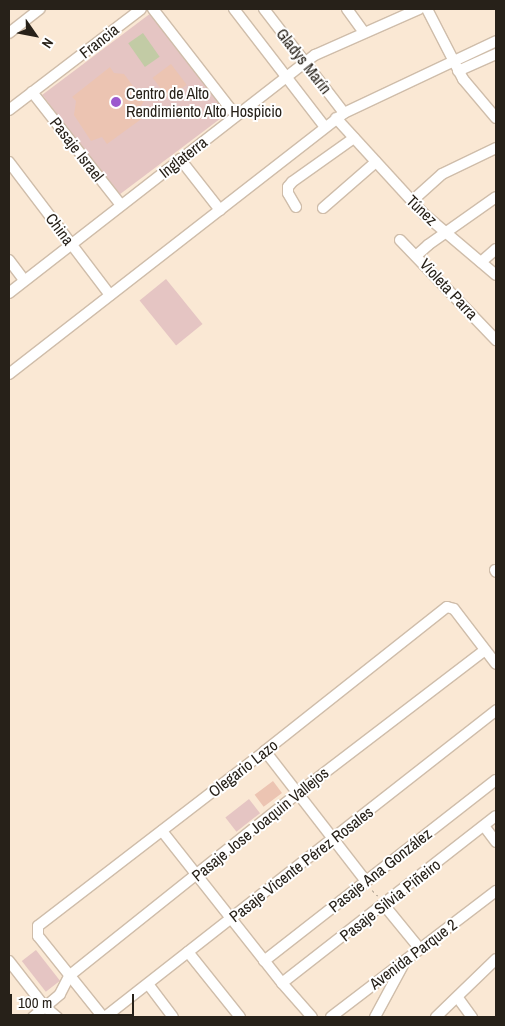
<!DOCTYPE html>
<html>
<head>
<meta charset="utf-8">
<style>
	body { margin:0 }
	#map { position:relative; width:505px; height:1026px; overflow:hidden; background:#fae8d4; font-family:"Archivo Narrow",sans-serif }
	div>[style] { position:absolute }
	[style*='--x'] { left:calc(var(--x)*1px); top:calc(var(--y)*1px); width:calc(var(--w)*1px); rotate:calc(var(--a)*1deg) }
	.green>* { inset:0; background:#e5c5c3; transform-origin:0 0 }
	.water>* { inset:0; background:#c2cba5; transform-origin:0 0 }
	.building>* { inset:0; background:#ecc4b2; transform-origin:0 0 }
	.path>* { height:1px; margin-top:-0.5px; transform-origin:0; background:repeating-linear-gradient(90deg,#a79a8b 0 2.5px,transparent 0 6.5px) }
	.roads { filter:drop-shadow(1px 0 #cfbdaa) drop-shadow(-1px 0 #cfbdaa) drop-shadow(0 1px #cfbdaa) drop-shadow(0 -1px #cfbdaa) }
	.minor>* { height:10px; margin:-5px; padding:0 5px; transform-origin:5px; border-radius:5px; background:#fff }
	.dots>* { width:14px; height:14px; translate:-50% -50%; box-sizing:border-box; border:2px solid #fff; border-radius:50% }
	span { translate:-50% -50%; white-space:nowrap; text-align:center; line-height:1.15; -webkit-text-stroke:4px #fff; paint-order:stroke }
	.street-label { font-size:16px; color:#272119 }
	.poi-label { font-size:16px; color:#272119 }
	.left { translate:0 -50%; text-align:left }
	.frame { position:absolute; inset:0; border:10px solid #272119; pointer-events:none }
	.north { position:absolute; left:10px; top:10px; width:50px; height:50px; -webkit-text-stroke:4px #fff; paint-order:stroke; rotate:123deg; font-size:14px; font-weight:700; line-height:20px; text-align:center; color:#272119 }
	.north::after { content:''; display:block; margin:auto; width:18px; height:22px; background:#272119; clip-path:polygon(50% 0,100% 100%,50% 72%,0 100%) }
	.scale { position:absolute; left:10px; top:994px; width:124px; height:22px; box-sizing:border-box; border:2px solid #272119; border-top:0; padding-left:6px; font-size:15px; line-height:18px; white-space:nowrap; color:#272119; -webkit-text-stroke:4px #fff; paint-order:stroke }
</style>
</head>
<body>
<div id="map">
	<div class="green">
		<i style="left:151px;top:13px;width:126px;height:136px;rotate:53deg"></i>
		<i style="left:166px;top:279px;width:58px;height:34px;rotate:51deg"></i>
		<i style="left:249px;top:799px;width:18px;height:30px;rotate:52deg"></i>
		<i style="left:36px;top:950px;width:39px;height:18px;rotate:52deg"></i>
	</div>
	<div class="water">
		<i style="left:143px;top:33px;width:29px;height:18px;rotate:55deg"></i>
	</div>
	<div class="building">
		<i style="left:171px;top:64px;width:26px;height:23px;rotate:53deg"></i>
		<i style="clip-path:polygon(110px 67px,114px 73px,124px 74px,144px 101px,139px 109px,144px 117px,107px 144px,102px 137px,91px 141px,74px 115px,76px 101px,72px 97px)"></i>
		<i style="left:273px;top:781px;width:15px;height:23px;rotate:53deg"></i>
	</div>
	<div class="path">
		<i style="--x:372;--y:890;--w:8;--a:45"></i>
	</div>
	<div class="roads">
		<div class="minor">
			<i style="--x:153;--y:9;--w:135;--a:52.2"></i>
			<i style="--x:234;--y:9;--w:149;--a:52.4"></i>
			<i style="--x:264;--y:9;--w:131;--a:52.4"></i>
			<i style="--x:347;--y:9;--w:29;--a:54"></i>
			<i style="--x:427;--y:9;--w:79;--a:62.8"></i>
			<i style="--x:463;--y:79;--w:51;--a:49.8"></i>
			<i style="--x:9;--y:33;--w:39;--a:-38"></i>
			<i style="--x:458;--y:71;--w:42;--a:-24.1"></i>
			<i style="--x:32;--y:92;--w:144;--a:51.8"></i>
			<i style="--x:9;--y:110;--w:166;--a:-37.4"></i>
			<i style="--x:336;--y:118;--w:130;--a:47.5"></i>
			<i style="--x:424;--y:214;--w:94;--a:40.3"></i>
			<i style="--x:180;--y:159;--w:65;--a:51.9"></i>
			<i style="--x:9;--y:162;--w:167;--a:52.8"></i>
			<i style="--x:412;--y:201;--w:40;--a:-42"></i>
			<i style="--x:442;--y:174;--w:60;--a:-25.7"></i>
			<i style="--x:296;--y:207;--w:16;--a:-120"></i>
			<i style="--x:288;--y:193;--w:6;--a:-90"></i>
			<i style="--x:288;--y:187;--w:6;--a:-51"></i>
			<i style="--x:292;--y:182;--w:76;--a:-35.4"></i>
			<i style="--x:323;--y:208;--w:70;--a:-41"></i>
			<i style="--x:400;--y:240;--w:139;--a:46.2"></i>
			<i style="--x:417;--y:255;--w:15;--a:-42"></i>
			<i style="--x:428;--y:245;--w:83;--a:-35.2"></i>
			<i style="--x:9;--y:260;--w:25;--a:53"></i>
			<i style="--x:481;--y:262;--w:20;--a:-41"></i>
			<i style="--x:9;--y:293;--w:388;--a:-37.9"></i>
			<i style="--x:315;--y:55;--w:114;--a:-23.9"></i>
			<i style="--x:9;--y:374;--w:425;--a:-37.9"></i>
			<i style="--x:344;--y:113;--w:168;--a:-25.3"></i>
			<i style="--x:495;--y:570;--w:2;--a:63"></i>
			<i style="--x:265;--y:751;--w:165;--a:52.2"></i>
			<i style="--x:484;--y:826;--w:20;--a:53"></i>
			<i style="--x:162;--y:831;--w:194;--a:51.7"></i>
			<i style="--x:282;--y:983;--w:45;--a:48.6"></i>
			<i style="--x:384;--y:905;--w:57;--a:50.7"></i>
			<i style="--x:188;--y:952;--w:83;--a:51.3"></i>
			<i style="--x:9;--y:961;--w:58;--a:52"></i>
			<i style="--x:45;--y:1007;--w:16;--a:40"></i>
			<i style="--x:264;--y:961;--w:294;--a:-38"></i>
			<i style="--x:282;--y:983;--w:271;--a:-38"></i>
			<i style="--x:148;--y:984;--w:41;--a:52.9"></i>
			<i style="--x:458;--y:998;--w:24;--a:54"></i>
			<i style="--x:33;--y:1017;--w:35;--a:-40"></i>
			<i style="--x:60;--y:994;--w:20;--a:-63"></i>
			<i style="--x:69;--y:976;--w:293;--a:-38.6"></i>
			<i style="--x:298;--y:793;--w:235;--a:-37.4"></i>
			<i style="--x:103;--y:1017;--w:104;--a:-128.7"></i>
			<i style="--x:38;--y:936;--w:10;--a:-90"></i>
			<i style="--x:38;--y:926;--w:287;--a:-37.6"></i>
			<i style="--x:265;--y:751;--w:232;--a:-38.4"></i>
			<i style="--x:447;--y:607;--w:7;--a:16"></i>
			<i style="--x:454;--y:609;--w:69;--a:52.6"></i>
			<i style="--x:105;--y:1017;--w:497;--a:-38.1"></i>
			<i style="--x:331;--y:1017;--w:208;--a:-37.4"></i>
			<i style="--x:375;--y:1017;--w:59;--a:-61.7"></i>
			<i style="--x:436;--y:1017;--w:83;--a:-44"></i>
		</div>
	</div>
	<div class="dots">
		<i style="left:116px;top:102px;background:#9c59ce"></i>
	</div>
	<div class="street-label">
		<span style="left:99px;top:41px;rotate:-38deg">Francia</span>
		<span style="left:304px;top:61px;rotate:52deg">Gladys Marín</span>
		<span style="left:77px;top:149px;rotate:52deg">Pasaje Israel</span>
		<span style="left:183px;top:157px;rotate:-38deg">Inglaterra</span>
		<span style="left:422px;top:210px;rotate:44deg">Túnez</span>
		<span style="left:60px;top:229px;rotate:53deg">China</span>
		<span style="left:449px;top:289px;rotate:47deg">Violeta Parra</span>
		<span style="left:243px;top:768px;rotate:-38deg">Olegario Lazo</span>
		<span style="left:260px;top:824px;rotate:-39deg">Pasaje Jose Joaquin Vallejos</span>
		<span style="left:301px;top:864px;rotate:-38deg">Pasaje Vicente Pérez Rosales</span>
		<span style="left:380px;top:870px;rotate:-38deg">Pasaje Ana González</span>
		<span style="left:390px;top:900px;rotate:-38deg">Pasaje Silvia Piñeiro</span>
		<span style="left:413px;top:954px;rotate:-37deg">Avenida Parque 2</span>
	</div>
	<div class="poi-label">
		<span class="left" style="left:126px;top:102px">Centro de Alto<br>Rendimiento Alto Hospicio</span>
	</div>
	<div class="frame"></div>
	<div class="north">N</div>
	<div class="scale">100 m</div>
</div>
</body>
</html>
